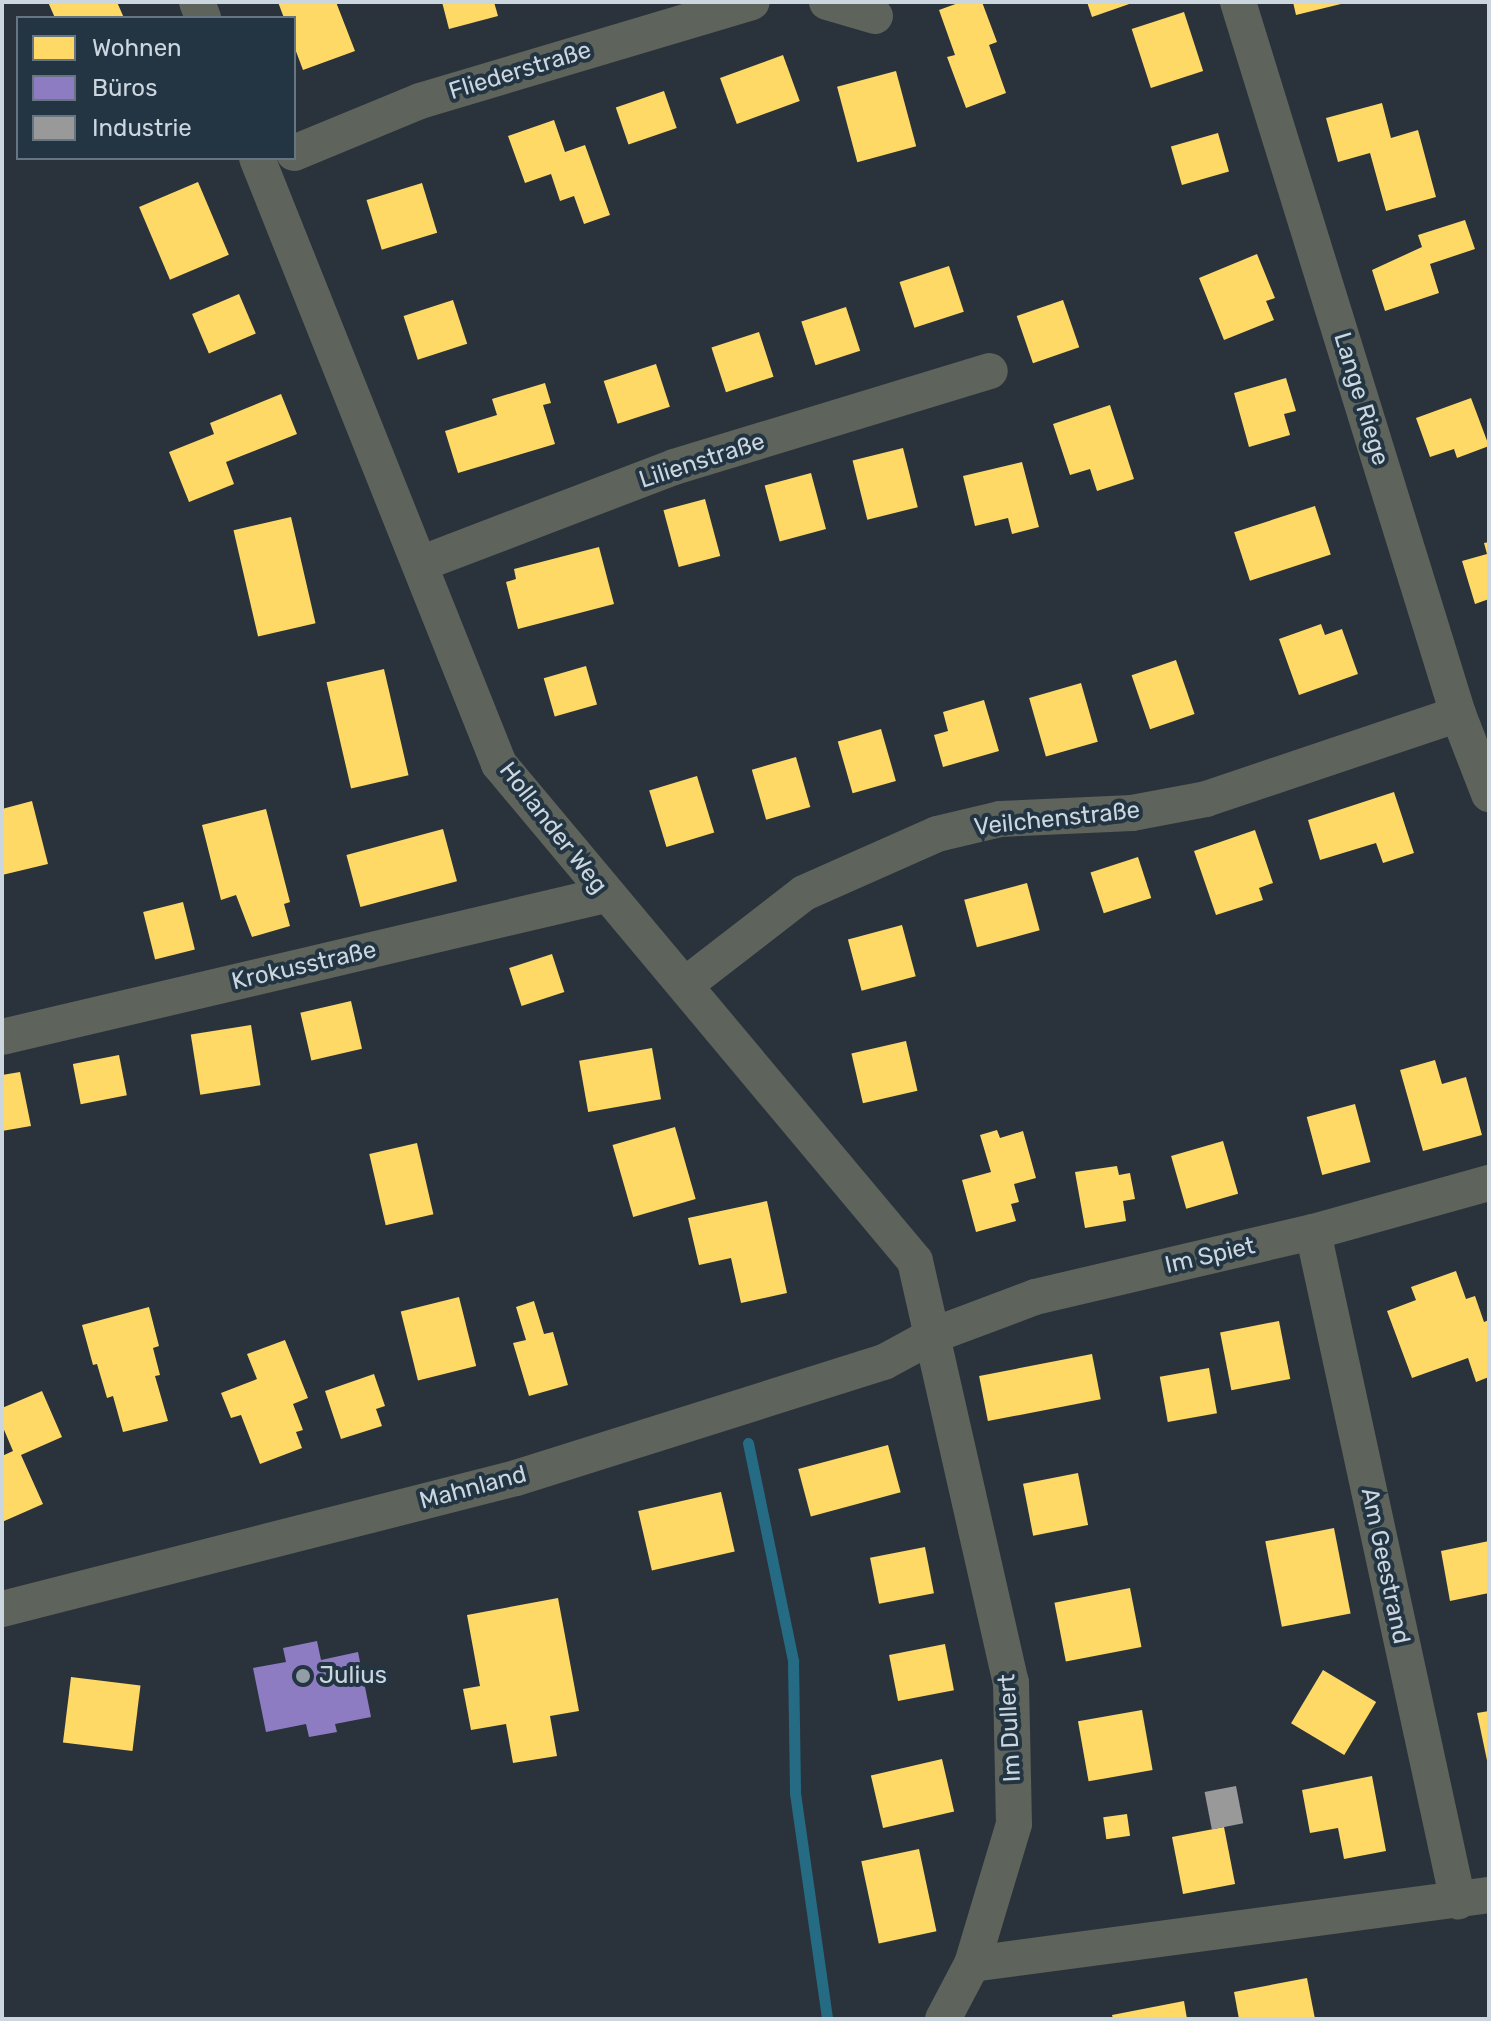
<!DOCTYPE html>
<html>
<head>
<meta charset="utf-8">
<style>
	body { margin:0 }
	#map { position:relative; width:1491px; height:2021px; overflow:hidden; background:#2a333b; font-family:Rubik,sans-serif }
	div>[style] { position:absolute }
	[style*='--x'] { left:calc(var(--x)*1px); top:calc(var(--y)*1px); width:calc(var(--w)*1px); rotate:calc(var(--a)*1deg) }
	.homes>* { inset:0; background:#ffd966; transform-origin:0 0 }
	.offices>* { inset:0; background:#8e7cc3 }
	.industry>* { inset:0; background:#999; transform-origin:0 0 }
	.stream>* { height:11px; margin:-5.5px; padding:0 5.5px; transform-origin:5.5px; border-radius:5.5px; background:#256b83 }
	.street>* { height:36px; margin:-18px; padding:0 18px; transform-origin:18px; border-radius:18px; background:#5e635b }
	.dots>* { width:22px; height:22px; translate:-50% -50%; box-sizing:border-box; border:4px solid #233442; border-radius:50% }
	span { translate:-50% -50%; white-space:nowrap; text-align:center; line-height:1.15; -webkit-text-stroke:8px #233442; paint-order:stroke }
	.street-label { font-size:24px; color:#cbd6df }
	.poi-label { font-size:24px; color:#cbd6df }
	.left { translate:0 -50%; text-align:left }
	.frame { position:absolute; inset:0; border:4px solid #cbd6df; pointer-events:none }
	.legend { position:absolute; left:16px; top:16px; width:280px; height:144px; box-sizing:border-box; background:#233442; border:2px solid #667581; margin:0; padding:10px 14px; list-style:none; font-size:24px; color:#cbd6df }
	.legend li { display:flex; align-items:center; gap:16px; height:40px }
	.legend b { width:40px; border:2px solid #667581 }
</style>
</head>
<body>
<div id="map">
	<div class="homes">
		<i style="clip-path:polygon(48px 2px,117px 2px,124px 18px,55px 18px)"></i>
		<i style="clip-path:polygon(278px 2px,336px 2px,355px 51px,303px 70px,294px 46px,294px 18px,284px 18px)"></i>
		<i style="clip-path:polygon(442px 2px,494px 2px,498px 16px,449px 29px)"></i>
		<i style="clip-path:polygon(961px 2px,982px 2px,997px 42px,989px 45px,1006px 93px,966px 108px,947px 57px,955px 55px,939px 10px)"></i>
		<i style="clip-path:polygon(1087px 2px,1135px 2px,1092px 17px)"></i>
		<i style="clip-path:polygon(1293px 2px,1345px 2px,1345px 3px,1296px 15px)"></i>
		<i style="left:1184px;top:12px;width:62px;height:55px;rotate:72deg"></i>
		<i style="left:783px;top:55px;width:49px;height:67px;rotate:70deg"></i>
		<i style="left:896px;top:71px;width:78px;height:61px;rotate:75deg"></i>
		<i style="left:664px;top:91px;width:39px;height:51px;rotate:71deg"></i>
		<i style="clip-path:polygon(1382px 103px,1391px 138px,1418px 130px,1436px 197px,1386px 211px,1370px 153px,1338px 162px,1326px 118px)"></i>
		<i style="clip-path:polygon(554px 120px,565px 152px,585px 145px,610px 215px,584px 224px,574px 196px,560px 201px,551px 174px,525px 183px,508px 136px)"></i>
		<i style="left:1218px;top:133px;width:40px;height:49px;rotate:74deg"></i>
		<i style="left:198px;top:182px;width:79px;height:64px;rotate:67deg"></i>
		<i style="left:422px;top:183px;width:52px;height:58px;rotate:73deg"></i>
		<i style="clip-path:polygon(1465px 220px,1475px 249px,1430px 264px,1439px 293px,1385px 311px,1372px 270px,1422px 247px,1418px 235px)"></i>
		<i style="clip-path:polygon(1257px 254px,1275px 298px,1266px 301px,1274px 320px,1224px 340px,1199px 278px)"></i>
		<i style="left:949px;top:266px;width:48px;height:52px;rotate:72deg"></i>
		<i style="left:239px;top:294px;width:43px;height:51px;rotate:67deg"></i>
		<i style="left:453px;top:300px;width:46px;height:52px;rotate:72deg"></i>
		<i style="left:1063px;top:300px;width:50px;height:49px;rotate:71deg"></i>
		<i style="left:846px;top:307px;width:46px;height:47px;rotate:72deg"></i>
		<i style="left:759px;top:332px;width:47px;height:50px;rotate:72deg"></i>
		<i style="left:656px;top:364px;width:45px;height:55px;rotate:72deg"></i>
		<i style="clip-path:polygon(1286px 378px,1296px 411px,1284px 414px,1290px 435px,1249px 447px,1234px 393px)"></i>
		<i style="clip-path:polygon(545px 383px,551px 403px,543px 405px,555px 444px,458px 473px,445px 431px,497px 415px,492px 399px)"></i>
		<i style="clip-path:polygon(281px 394px,297px 434px,226px 462px,234px 484px,189px 502px,169px 452px,214px 434px,210px 423px)"></i>
		<i style="clip-path:polygon(1471px 398px,1489px 446px,1457px 458px,1454px 449px,1430px 457px,1416px 418px)"></i>
		<i style="clip-path:polygon(1110px 405px,1134px 479px,1097px 491px,1090px 469px,1070px 475px,1053px 424px)"></i>
		<i style="left:903px;top:448px;width:61px;height:52px;rotate:76deg"></i>
		<i style="clip-path:polygon(1022px 462px,1039px 527px,1012px 534px,1008px 518px,975px 526px,963px 476px)"></i>
		<i style="left:811px;top:473px;width:58px;height:48px;rotate:75deg"></i>
		<i style="left:705px;top:499px;width:59px;height:43px;rotate:75deg"></i>
		<i style="left:1315px;top:506px;width:51px;height:85px;rotate:72deg"></i>
		<i style="left:291px;top:517px;width:109px;height:59px;rotate:77deg"></i>
		<i style="clip-path:polygon(1489px 542px,1489px 599px,1475px 604px,1462px 561px,1487px 554px,1484px 543px)"></i>
		<i style="clip-path:polygon(599px 547px,614px 604px,518px 629px,506px 582px,516px 579px,514px 569px)"></i>
		<i style="clip-path:polygon(1321px 624px,1325px 635px,1342px 629px,1358px 674px,1299px 695px,1279px 639px)"></i>
		<i style="left:1176px;top:660px;width:57px;height:47px;rotate:71deg"></i>
		<i style="left:586px;top:666px;width:40px;height:44px;rotate:74deg"></i>
		<i style="left:384px;top:669px;width:109px;height:59px;rotate:77deg"></i>
		<i style="left:1081px;top:683px;width:61px;height:54px;rotate:74deg"></i>
		<i style="clip-path:polygon(984px 700px,999px 751px,943px 767px,934px 735px,948px 731px,943px 712px)"></i>
		<i style="left:881px;top:729px;width:54px;height:45px;rotate:74deg"></i>
		<i style="left:796px;top:757px;width:52px;height:46px;rotate:74deg"></i>
		<i style="left:697px;top:776px;width:59px;height:50px;rotate:73deg"></i>
		<i style="clip-path:polygon(1394px 792px,1414px 853px,1383px 863px,1376px 843px,1320px 860px,1308px 820px)"></i>
		<i style="clip-path:polygon(32px 801px,48px 864px,2px 875px,2px 809px)"></i>
		<i style="clip-path:polygon(266px 809px,290px 902px,284px 904px,290px 926px,252px 937px,236px 895px,221px 900px,202px 825px)"></i>
		<i style="left:443px;top:829px;width:54px;height:100px;rotate:75deg"></i>
		<i style="clip-path:polygon(1255px 830px,1273px 883px,1259px 888px,1263px 900px,1216px 915px,1194px 851px)"></i>
		<i style="left:1138px;top:857px;width:43px;height:50px;rotate:72deg"></i>
		<i style="left:1027px;top:883px;width:49px;height:65px;rotate:75deg"></i>
		<i style="left:183px;top:902px;width:49px;height:41px;rotate:76deg"></i>
		<i style="left:902px;top:925px;width:53px;height:56px;rotate:75deg"></i>
		<i style="left:552px;top:954px;width:40px;height:45px;rotate:72deg"></i>
		<i style="left:351px;top:1001px;width:49px;height:52px;rotate:77deg"></i>
		<i style="left:251px;top:1025px;width:61px;height:61px;rotate:81deg"></i>
		<i style="left:906px;top:1041px;width:51px;height:56px;rotate:77deg"></i>
		<i style="left:652px;top:1048px;width:52px;height:74px;rotate:80deg"></i>
		<i style="left:119px;top:1055px;width:41px;height:47px;rotate:79deg"></i>
		<i style="clip-path:polygon(1435px 1060px,1442px 1084px,1466px 1077px,1482px 1135px,1423px 1151px,1400px 1070px)"></i>
		<i style="clip-path:polygon(20px 1072px,31px 1126px,2px 1131px,2px 1075px)"></i>
		<i style="left:1355px;top:1104px;width:60px;height:50px;rotate:75deg"></i>
		<i style="left:675px;top:1127px;width:75px;height:65px;rotate:74deg"></i>
		<i style="clip-path:polygon(997px 1130px,1000px 1138px,1023px 1131px,1036px 1178px,1014px 1184px,1019px 1202px,1011px 1204px,1016px 1221px,976px 1232px,962px 1180px,991px 1172px,980px 1135px)"></i>
		<i style="left:1223px;top:1141px;width:55px;height:54px;rotate:74deg"></i>
		<i style="left:417px;top:1143px;width:73px;height:49px;rotate:77deg"></i>
		<i style="clip-path:polygon(1117px 1166px,1119px 1175px,1130px 1173px,1135px 1199px,1123px 1201px,1126px 1221px,1085px 1228px,1075px 1172px)"></i>
		<i style="clip-path:polygon(767px 1201px,787px 1293px,741px 1303px,731px 1258px,699px 1265px,688px 1218px)"></i>
		<i style="clip-path:polygon(1456px 1271px,1466px 1299px,1475px 1296px,1484px 1322px,1489px 1320px,1489px 1377px,1476px 1382px,1468px 1358px,1412px 1378px,1387px 1311px,1416px 1300px,1411px 1287px)"></i>
		<i style="left:459px;top:1297px;width:71px;height:60px;rotate:76deg"></i>
		<i style="clip-path:polygon(534px 1301px,544px 1334px,553px 1332px,568px 1385px,529px 1396px,513px 1343px,526px 1340px,516px 1307px)"></i>
		<i style="clip-path:polygon(149px 1307px,159px 1346px,153px 1348px,160px 1375px,155px 1376px,168px 1421px,123px 1432px,113px 1396px,107px 1398px,97px 1364px,93px 1365px,82px 1325px)"></i>
		<i style="left:1279px;top:1321px;width:59px;height:60px;rotate:79deg"></i>
		<i style="clip-path:polygon(285px 1340px,308px 1398px,293px 1404px,303px 1430px,296px 1432px,302px 1448px,260px 1464px,241px 1415px,231px 1418px,221px 1393px,257px 1379px,247px 1354px)"></i>
		<i style="left:1092px;top:1354px;width:46px;height:115px;rotate:79deg"></i>
		<i style="left:1209px;top:1368px;width:46px;height:50px;rotate:80deg"></i>
		<i style="clip-path:polygon(374px 1374px,385px 1406px,376px 1409px,382px 1426px,341px 1439px,325px 1391px)"></i>
		<i style="clip-path:polygon(42px 1391px,62px 1437px,21px 1455px,43px 1504px,2px 1522px,2px 1456px,13px 1451px,2px 1425px,2px 1408px)"></i>
		<i style="left:888px;top:1445px;width:49px;height:93px;rotate:75deg"></i>
		<i style="left:1078px;top:1473px;width:53px;height:56px;rotate:79deg"></i>
		<i style="left:721px;top:1492px;width:61px;height:85px;rotate:77deg"></i>
		<i style="left:1334px;top:1528px;width:87px;height:70px;rotate:79deg"></i>
		<i style="clip-path:polygon(1489px 1541px,1489px 1593px,1450px 1601px,1441px 1551px)"></i>
		<i style="left:925px;top:1547px;width:47px;height:56px;rotate:79deg"></i>
		<i style="left:1130px;top:1588px;width:60px;height:77px;rotate:79deg"></i>
		<i style="clip-path:polygon(558px 1598px,579px 1711px,550px 1716px,557px 1756px,513px 1763px,506px 1724px,471px 1730px,463px 1689px,480px 1686px,467px 1615px)"></i>
		<i style="left:945px;top:1644px;width:47px;height:57px;rotate:79deg"></i>
		<i style="left:1323px;top:1670px;width:62px;height:62px;rotate:31deg"></i>
		<i style="left:71px;top:1677px;width:70px;height:66px;rotate:7deg"></i>
		<i style="left:1142px;top:1710px;width:61px;height:65px;rotate:80deg"></i>
		<i style="clip-path:polygon(1489px 1711px,1489px 1764px,1488px 1765px,1477px 1713px)"></i>
		<i style="left:942px;top:1759px;width:54px;height:73px;rotate:77deg"></i>
		<i style="clip-path:polygon(1372px 1776px,1386px 1851px,1344px 1859px,1338px 1828px,1310px 1833px,1302px 1790px)"></i>
		<i style="left:1127px;top:1814px;width:22px;height:24px;rotate:82deg"></i>
		<i style="left:1224px;top:1827px;width:58px;height:53px;rotate:79deg"></i>
		<i style="left:919px;top:1849px;width:84px;height:59px;rotate:78deg"></i>
		<i style="clip-path:polygon(1307px 1978px,1315px 2019px,1239px 2019px,1234px 1992px)"></i>
		<i style="clip-path:polygon(1184px 2001px,1187px 2019px,1113px 2019px,1112px 2015px)"></i>
	</div>
	<div class="offices">
		<i style="clip-path:polygon(317px 1641px,321px 1660px,358px 1652px,371px 1717px,335px 1724px,337px 1732px,309px 1737px,306px 1724px,266px 1732px,253px 1668px,286px 1662px,283px 1648px)"></i>
	</div>
	<div class="industry">
		<i style="left:1236px;top:1786px;width:38px;height:32px;rotate:79deg"></i>
	</div>
	<div class="stream">
		<i style="--x:748;--y:1443;--w:223;--a:78.3"></i>
		<i style="--x:793;--y:1661;--w:132;--a:89.1"></i>
		<i style="--x:795;--y:1793;--w:228;--a:81.9"></i>
	</div>
	<div class="street">
		<i style="--x:197;--y:2;--w:17;--a:69"></i>
		<i style="--x:827;--y:2;--w:50;--a:16.3"></i>
		<i style="--x:1238;--y:2;--w:745;--a:72.83"></i>
		<i style="--x:1458;--y:714;--w:86;--a:68.8"></i>
		<i style="--x:294;--y:153;--w:136;--a:-22.4"></i>
		<i style="--x:420;--y:101;--w:346;--a:-16.6"></i>
		<i style="--x:257;--y:158;--w:653;--a:68.23"></i>
		<i style="--x:499;--y:764;--w:648;--a:50.07"></i>
		<i style="--x:915;--y:1261;--w:432;--a:77.2"></i>
		<i style="--x:1011;--y:1682;--w:142;--a:88.8"></i>
		<i style="--x:1014;--y:1824;--w:146;--a:106.7"></i>
		<i style="--x:972;--y:1964;--w:62;--a:117.8"></i>
		<i style="--x:420;--y:564;--w:272;--a:-20.9"></i>
		<i style="--x:674;--y:467;--w:330;--a:-16.9"></i>
		<i style="--x:685;--y:985;--w:150;--a:-37.7"></i>
		<i style="--x:804;--y:893;--w:145;--a:-23.9"></i>
		<i style="--x:937;--y:834;--w:65;--a:-13.4"></i>
		<i style="--x:1000;--y:819;--w:132;--a:-2.6"></i>
		<i style="--x:1132;--y:813;--w:75;--a:-10.7"></i>
		<i style="--x:1206;--y:799;--w:266;--a:-18.6"></i>
		<i style="--x:2;--y:1037;--w:619;--a:-13.25"></i>
		<i style="--x:1313;--y:1232;--w:685;--a:77.77"></i>
		<i style="--x:2;--y:1609;--w:530;--a:-14.3"></i>
		<i style="--x:516;--y:1478;--w:386;--a:-17.5"></i>
		<i style="--x:884;--y:1362;--w:57;--a:-28.4"></i>
		<i style="--x:934;--y:1335;--w:108;--a:-20.6"></i>
		<i style="--x:1035;--y:1297;--w:285;--a:-13.2"></i>
		<i style="--x:1313;--y:1232;--w:183;--a:-15.6"></i>
		<i style="--x:972;--y:1964;--w:522;--a:-7.6"></i>
	</div>
	<div class="dots">
		<i style="left:303px;top:1676px;background:#939da6"></i>
	</div>
	<div class="street-label">
		<span style="left:520px;top:71px;rotate:-17deg">Fliederstraße</span>
		<span style="left:1361px;top:399px;rotate:73deg">Lange Riege</span>
		<span style="left:702px;top:461px;rotate:-18deg">Lilienstraße</span>
		<span style="left:1057px;top:819px;rotate:-6deg">Veilchenstraße</span>
		<span style="left:553px;top:828px;rotate:52deg">Hollander Weg</span>
		<span style="left:304px;top:966px;rotate:-13deg">Krokusstraße</span>
		<span style="left:1210px;top:1256px;rotate:-13deg">Im Spiet</span>
		<span style="left:473px;top:1488px;rotate:-15deg">Mahnland</span>
		<span style="left:1385px;top:1566px;rotate:78deg">Am Geestrand</span>
		<span style="left:1010px;top:1728px;rotate:-93deg">Im Dullert</span>
	</div>
	<div class="poi-label">
		<span class="left" style="left:319px;top:1676px">Julius</span>
	</div>
	<div class="frame"></div>
	<ul class="legend">
	<li><b style="height:22px;background:#ffd966"></b>Wohnen</li>
	<li><b style="height:22px;background:#8e7cc3"></b>Büros</li>
	<li><b style="height:22px;background:#999"></b>Industrie</li>
	</ul>
</div>
</body>
</html>
